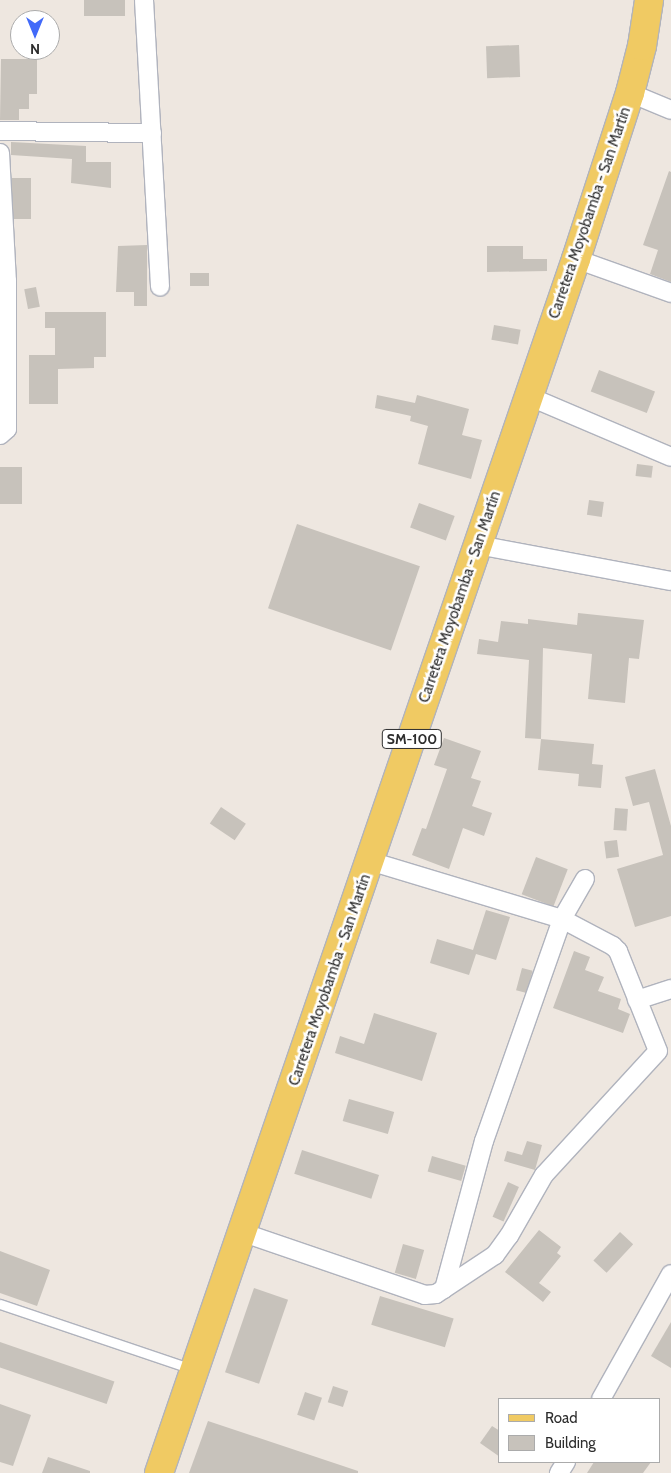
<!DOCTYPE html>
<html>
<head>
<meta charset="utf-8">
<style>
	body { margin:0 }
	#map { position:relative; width:671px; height:1473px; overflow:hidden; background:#eee7e0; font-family:Cabin,sans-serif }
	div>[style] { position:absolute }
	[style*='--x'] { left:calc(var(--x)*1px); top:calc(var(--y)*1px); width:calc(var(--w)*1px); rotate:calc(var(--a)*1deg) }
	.building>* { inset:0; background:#c7c2bb; transform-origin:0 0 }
	.roads { filter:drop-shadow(1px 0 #b0b3bd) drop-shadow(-1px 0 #b0b3bd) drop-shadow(0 1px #b0b3bd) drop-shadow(0 -1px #b0b3bd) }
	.lane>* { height:9px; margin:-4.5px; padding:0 4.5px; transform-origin:4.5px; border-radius:4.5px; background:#fff }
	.street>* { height:18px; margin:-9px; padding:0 9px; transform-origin:9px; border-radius:9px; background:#fff }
	.primary>* { height:28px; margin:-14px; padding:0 14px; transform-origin:14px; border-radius:14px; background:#f0ca63 }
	span { translate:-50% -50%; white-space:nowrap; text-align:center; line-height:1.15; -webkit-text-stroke:5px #fff; paint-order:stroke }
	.shield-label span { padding:1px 4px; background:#fff; border:1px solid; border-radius:4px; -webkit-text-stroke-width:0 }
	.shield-label { font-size:14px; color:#2d2d2d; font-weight:700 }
	.street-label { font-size:15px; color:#2d2d2d }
	.legend { position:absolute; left:498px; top:1398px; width:162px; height:65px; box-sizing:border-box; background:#fff; border:1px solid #ababab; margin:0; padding:6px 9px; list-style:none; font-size:15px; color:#2d2d2d }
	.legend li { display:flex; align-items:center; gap:10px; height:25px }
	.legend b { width:25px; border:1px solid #ababab }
	.north { position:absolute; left:10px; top:10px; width:50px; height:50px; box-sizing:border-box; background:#fff; border:1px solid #ababab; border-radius:50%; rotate:180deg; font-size:14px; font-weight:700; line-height:20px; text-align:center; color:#2d2d2d }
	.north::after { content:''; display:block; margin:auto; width:18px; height:22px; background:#426af9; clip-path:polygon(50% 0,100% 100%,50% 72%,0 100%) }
</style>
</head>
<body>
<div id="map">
	<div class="building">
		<i style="left:84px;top:0;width:41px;height:16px"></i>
		<i style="left:519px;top:45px;width:32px;height:33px;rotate:88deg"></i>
		<i style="clip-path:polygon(1px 59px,37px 59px,37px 94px,29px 94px,29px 109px,19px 109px,19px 120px,0 120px)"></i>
		<i style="clip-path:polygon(11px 142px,86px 146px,86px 162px,111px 162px,111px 188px,71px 183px,72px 159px,11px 155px)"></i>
		<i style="clip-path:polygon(669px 171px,671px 172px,671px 282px,650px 274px,658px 250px,643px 245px)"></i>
		<i style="left:12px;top:178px;width:19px;height:41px"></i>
		<i style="clip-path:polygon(147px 245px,147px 306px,134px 306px,134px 292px,116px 292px,118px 246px)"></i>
		<i style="clip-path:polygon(487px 246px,523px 246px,523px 259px,547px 259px,547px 271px,487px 272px)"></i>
		<i style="left:190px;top:273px;width:19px;height:13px"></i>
		<i style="left:36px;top:287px;width:20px;height:12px;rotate:79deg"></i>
		<i style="clip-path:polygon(45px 312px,106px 312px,106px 357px,94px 357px,94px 368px,58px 369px,58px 404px,29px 404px,29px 355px,55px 355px,55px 328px,45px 328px)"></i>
		<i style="left:494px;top:325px;width:27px;height:15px;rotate:10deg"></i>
		<i style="left:599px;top:370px;width:60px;height:23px;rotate:21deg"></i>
		<i style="clip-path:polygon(377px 395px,415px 403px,417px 395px,469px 409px,462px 435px,482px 440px,471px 479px,418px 464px,428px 426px,410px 421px,411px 416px,375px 408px)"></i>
		<i style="left:637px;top:464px;width:16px;height:12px;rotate:7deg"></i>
		<i style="left:0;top:467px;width:22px;height:37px"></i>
		<i style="left:589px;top:500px;width:15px;height:15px;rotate:8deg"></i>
		<i style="left:419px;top:503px;width:38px;height:26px;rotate:20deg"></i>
		<i style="left:297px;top:524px;width:130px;height:89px;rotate:19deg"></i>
		<i style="clip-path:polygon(578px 613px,644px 620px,639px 659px,629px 658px,625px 703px,588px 699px,592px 654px,543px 648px,541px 739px,525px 738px,529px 660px,477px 654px,479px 639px,498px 642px,501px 621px,528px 624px,528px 619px,577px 625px)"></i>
		<i style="clip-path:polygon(444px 738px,481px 751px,471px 778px,481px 781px,472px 806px,492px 813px,484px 836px,463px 828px,449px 869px,412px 855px,422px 828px,426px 829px,447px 769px,434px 765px)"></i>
		<i style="clip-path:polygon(541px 739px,594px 744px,592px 764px,603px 765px,601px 788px,578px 786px,579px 774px,538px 770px)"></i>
		<i style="clip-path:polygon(655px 769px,671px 826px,671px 916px,635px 927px,617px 869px,663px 855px,649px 802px,633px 806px,625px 777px)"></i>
		<i style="left:221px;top:807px;width:30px;height:20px;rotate:34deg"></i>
		<i style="left:615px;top:808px;width:13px;height:22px;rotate:4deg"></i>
		<i style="left:617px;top:840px;width:17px;height:13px;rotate:83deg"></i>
		<i style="left:536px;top:857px;width:34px;height:40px;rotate:21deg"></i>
		<i style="clip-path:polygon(486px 910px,510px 917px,496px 960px,476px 954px,469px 975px,430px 963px,437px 939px,473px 950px)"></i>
		<i style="clip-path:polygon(574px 951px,590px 957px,585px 970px,604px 977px,598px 991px,621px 999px,618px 1009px,630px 1014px,623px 1033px,553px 1008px)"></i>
		<i style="left:522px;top:968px;width:11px;height:23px;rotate:15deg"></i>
		<i style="clip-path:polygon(374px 1013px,437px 1033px,422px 1081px,335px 1053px,340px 1036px,364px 1044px)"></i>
		<i style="left:349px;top:1099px;width:47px;height:23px;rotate:16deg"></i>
		<i style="clip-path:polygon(527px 1141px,542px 1145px,535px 1170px,504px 1161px,507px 1151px,522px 1155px)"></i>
		<i style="left:302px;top:1150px;width:81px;height:25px;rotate:18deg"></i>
		<i style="left:432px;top:1156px;width:35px;height:16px;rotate:16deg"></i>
		<i style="left:508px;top:1182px;width:12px;height:38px;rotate:24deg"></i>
		<i style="clip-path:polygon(539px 1230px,561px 1247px,557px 1253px,561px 1256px,539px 1283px,551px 1292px,543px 1302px,505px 1272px)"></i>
		<i style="left:620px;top:1232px;width:18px;height:39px;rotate:43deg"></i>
		<i style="left:403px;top:1244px;width:22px;height:30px;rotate:16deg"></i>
		<i style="clip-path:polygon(0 1251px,50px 1270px,37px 1306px,0 1293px)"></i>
		<i style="left:254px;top:1288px;width:36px;height:89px;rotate:19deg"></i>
		<i style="left:380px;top:1296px;width:77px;height:30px;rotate:17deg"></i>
		<i style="clip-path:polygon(671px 1322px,671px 1368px,651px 1356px)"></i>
		<i style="left:0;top:1342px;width:121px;height:24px;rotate:19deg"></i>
		<i style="left:333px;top:1386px;width:16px;height:17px;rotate:18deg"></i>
		<i style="left:305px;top:1392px;width:18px;height:24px;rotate:19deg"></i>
		<i style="clip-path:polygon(0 1404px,31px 1415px,13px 1466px,0 1462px)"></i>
		<i style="clip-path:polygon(208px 1421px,358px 1471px,358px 1473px,189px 1473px)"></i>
		<i style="clip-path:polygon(492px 1426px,500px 1431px,500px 1457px,480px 1443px)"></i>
		<i style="clip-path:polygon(48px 1457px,90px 1471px,90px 1473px,42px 1473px)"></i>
		<i style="clip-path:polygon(594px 1462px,651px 1462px,643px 1473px,587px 1473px)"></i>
	</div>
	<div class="roads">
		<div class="lane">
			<i style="--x:0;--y:1304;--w:203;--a:18.7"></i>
		</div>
		<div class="street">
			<i style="--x:144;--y:0;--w:287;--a:86.8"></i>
			<i style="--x:630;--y:93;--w:44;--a:22.5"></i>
			<i style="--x:0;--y:131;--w:152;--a:0.8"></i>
			<i style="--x:0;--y:153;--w:128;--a:86.9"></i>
			<i style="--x:7;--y:281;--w:148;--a:90"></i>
			<i style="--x:7;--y:429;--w:9;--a:139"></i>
			<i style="--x:576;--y:259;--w:101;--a:19.7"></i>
			<i style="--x:528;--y:396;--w:155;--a:23.1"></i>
			<i style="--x:478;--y:545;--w:196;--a:10.6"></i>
			<i style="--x:637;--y:1000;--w:36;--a:-18"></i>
			<i style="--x:244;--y:1233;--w:191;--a:18.9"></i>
			<i style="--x:425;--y:1295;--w:11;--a:-5"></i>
			<i style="--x:436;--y:1294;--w:71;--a:-33.5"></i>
			<i style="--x:495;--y:1255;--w:24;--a:-54"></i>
			<i style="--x:509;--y:1236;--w:70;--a:-60.2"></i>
			<i style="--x:544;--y:1175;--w:168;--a:-47.4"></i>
			<i style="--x:658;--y:1051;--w:108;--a:-111.8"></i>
			<i style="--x:618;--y:951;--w:7;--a:-135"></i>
			<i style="--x:613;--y:946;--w:58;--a:-152.1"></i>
			<i style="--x:562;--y:919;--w:201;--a:-163.2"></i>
			<i style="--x:444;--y:1289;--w:153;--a:-74.9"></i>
			<i style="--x:484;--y:1141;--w:235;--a:-70.6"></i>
			<i style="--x:562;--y:919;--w:46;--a:-60.1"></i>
			<i style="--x:601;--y:1399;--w:143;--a:-60.8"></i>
			<i style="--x:559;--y:1473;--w:13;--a:-58"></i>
		</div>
		<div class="primary">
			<i style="--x:159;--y:1473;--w:1284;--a:-71.04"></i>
			<i style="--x:576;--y:259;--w:175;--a:-72"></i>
			<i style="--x:630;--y:93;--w:49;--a:-75.7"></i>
			<i style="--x:642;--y:46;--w:47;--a:-81.3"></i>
		</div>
	</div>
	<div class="shield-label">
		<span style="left:412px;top:739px">SM-100</span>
	</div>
	<div class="street-label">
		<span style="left:590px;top:213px;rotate:-71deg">Carretera Moyobamba - San Martín</span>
		<span style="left:460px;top:597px;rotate:-71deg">Carretera Moyobamba - San Martín</span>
		<span style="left:330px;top:980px;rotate:-71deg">Carretera Moyobamba - San Martín</span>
	</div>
	<ul class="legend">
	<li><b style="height:6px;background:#f0ca63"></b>Road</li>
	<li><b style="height:14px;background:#c7c2bb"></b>Building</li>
	</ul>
	<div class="north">N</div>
</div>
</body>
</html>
